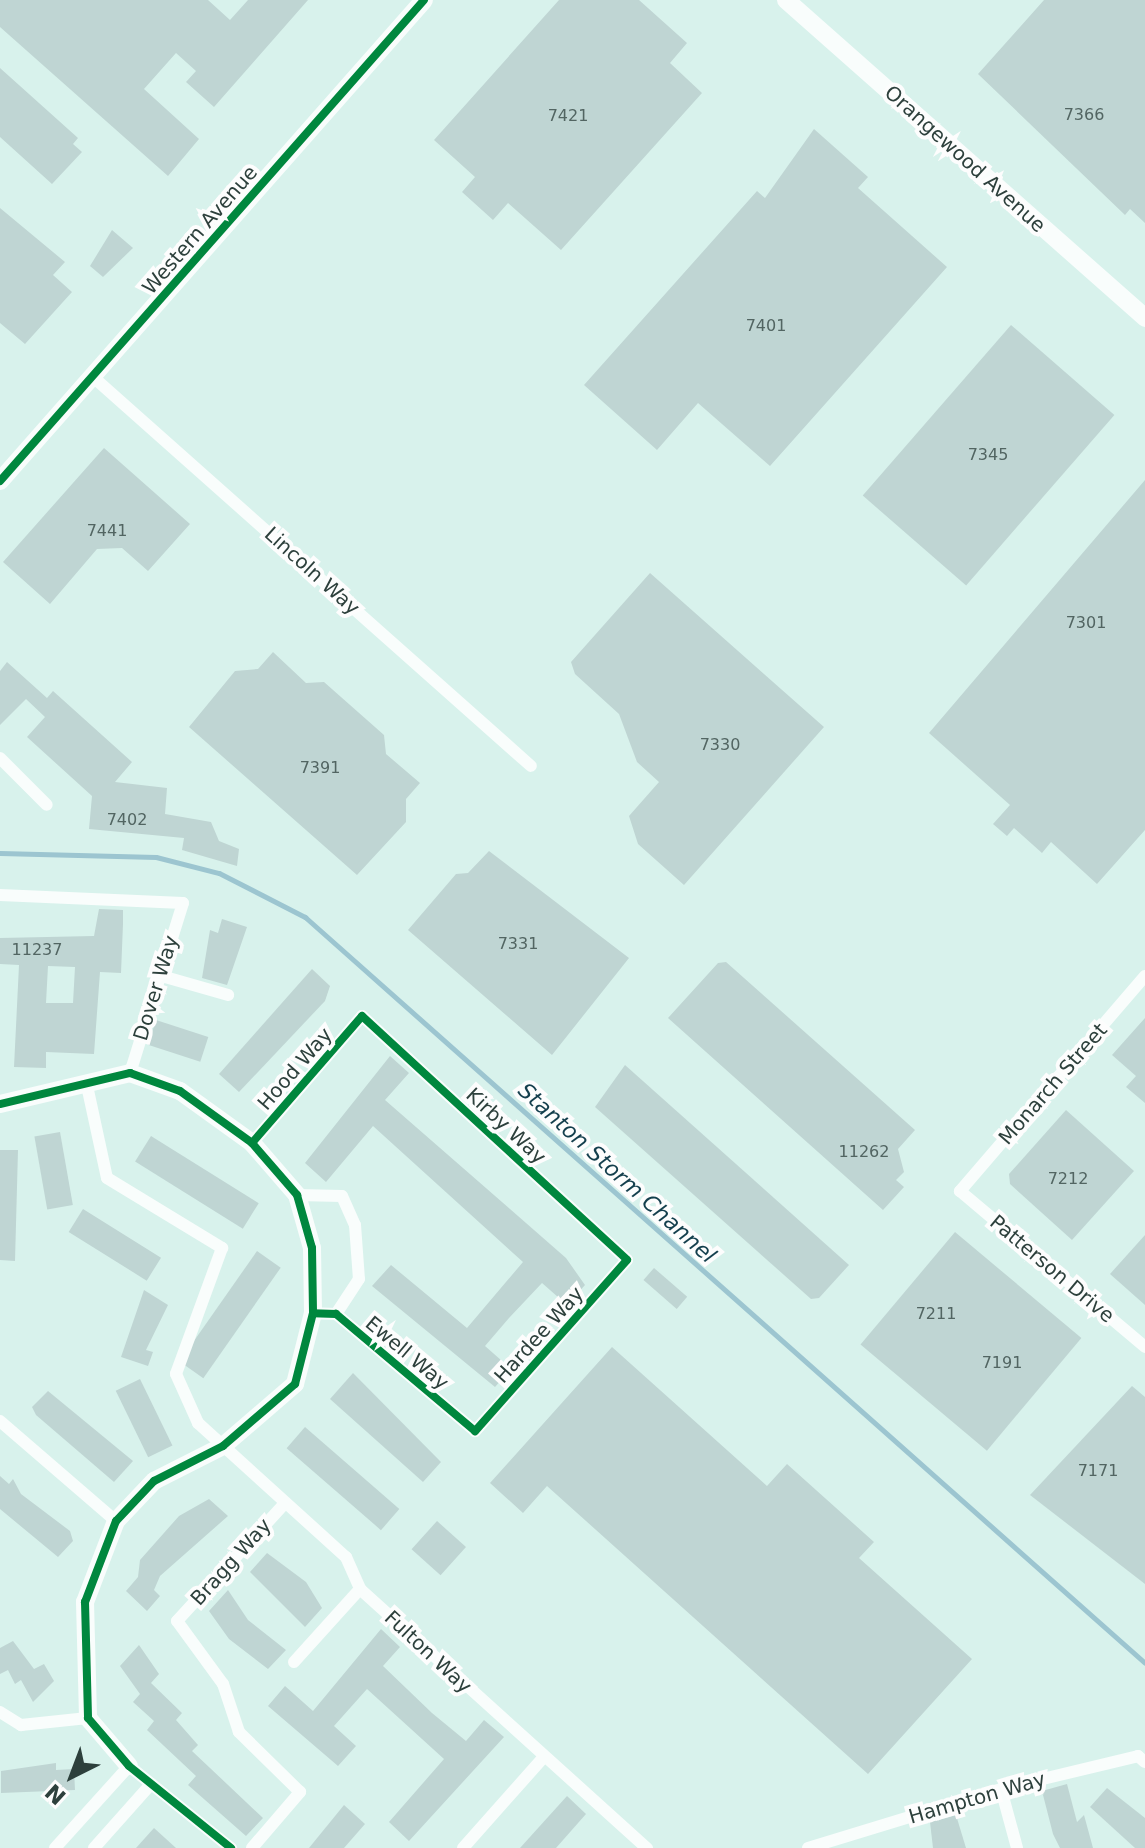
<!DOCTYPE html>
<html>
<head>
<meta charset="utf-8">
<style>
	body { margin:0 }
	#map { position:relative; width:1145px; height:1848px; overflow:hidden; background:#d8f2ec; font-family:"DejaVu Sans",sans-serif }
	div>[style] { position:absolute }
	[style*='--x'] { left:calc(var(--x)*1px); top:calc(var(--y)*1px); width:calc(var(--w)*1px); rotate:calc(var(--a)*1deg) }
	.stream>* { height:5px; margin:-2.5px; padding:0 2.5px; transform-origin:2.5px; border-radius:2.5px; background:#9cc5d0 }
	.building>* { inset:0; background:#bfd5d3; transform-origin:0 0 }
	.street>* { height:12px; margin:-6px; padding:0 6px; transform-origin:6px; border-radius:6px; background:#f9fdfc }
	.secondary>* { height:18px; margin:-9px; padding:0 9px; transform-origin:9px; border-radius:9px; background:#f9fdfc }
	.cycleway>* { height:8px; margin:-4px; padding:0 4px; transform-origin:4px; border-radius:4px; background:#00873e }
	span { translate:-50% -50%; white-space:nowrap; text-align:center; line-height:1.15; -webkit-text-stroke:8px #fdfdfd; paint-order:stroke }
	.number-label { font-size:16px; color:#526562 }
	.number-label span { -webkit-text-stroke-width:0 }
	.street-label { font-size:20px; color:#2d403c }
	.water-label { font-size:22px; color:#143f4d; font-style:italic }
	.north { position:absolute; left:32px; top:1736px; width:80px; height:80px; -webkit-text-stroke:6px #fdfdfd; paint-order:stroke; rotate:222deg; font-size:22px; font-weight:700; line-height:32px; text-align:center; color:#2d403c }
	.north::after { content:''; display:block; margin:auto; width:28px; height:36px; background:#2d403c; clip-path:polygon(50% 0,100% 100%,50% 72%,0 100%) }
</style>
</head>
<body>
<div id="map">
	<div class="stream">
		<i style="--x:0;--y:853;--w:156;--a:1.5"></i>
		<i style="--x:156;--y:857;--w:65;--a:14.3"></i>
		<i style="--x:219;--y:873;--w:97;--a:27.1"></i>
		<i style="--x:305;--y:917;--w:1123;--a:41.61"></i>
	</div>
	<div class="building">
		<i style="clip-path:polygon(0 0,208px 0,230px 20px,248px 0,308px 0,214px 107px,186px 82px,196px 71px,176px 53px,144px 89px,199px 139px,168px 176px,0 27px)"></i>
		<i style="clip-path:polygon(559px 0,639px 0,687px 43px,670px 63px,702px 93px,561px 250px,508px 203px,493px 220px,462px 192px,475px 177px,434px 140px)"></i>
		<i style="clip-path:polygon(1044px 0,1145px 0,1145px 223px,1130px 209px,1125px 215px,978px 74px)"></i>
		<i style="clip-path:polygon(0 68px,78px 138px,73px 144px,82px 152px,52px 184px,0 137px)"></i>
		<i style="clip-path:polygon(814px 129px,868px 177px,858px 188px,947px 267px,770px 466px,698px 403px,657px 450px,584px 385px,757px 191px,765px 198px)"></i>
		<i style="clip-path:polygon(0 208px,65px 262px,53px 275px,72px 292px,25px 344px,0 323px)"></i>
		<i style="clip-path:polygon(112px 230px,133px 248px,103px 277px,90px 266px)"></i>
		<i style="left:1011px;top:325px;width:137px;height:226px;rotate:41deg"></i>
		<i style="clip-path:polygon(104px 448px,190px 524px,148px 571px,122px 548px,97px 549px,50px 604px,3px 562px)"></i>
		<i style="clip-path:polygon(1145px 480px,1145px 830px,1097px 884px,1051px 842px,1042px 853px,1014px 828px,1007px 836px,993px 824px,1010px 805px,929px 733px)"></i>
		<i style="clip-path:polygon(650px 573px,824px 727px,684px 885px,638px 844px,629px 816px,659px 782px,637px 762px,619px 714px,575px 674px,571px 662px)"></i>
		<i style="clip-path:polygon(273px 652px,306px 683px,324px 682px,384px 735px,386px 754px,420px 783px,406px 799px,406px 822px,357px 875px,189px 727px,235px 671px,258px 669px)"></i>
		<i style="clip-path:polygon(7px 662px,47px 698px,53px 691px,132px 762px,115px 782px,167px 788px,165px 814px,211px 822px,219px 841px,239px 849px,237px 866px,182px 850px,184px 838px,89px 829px,92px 796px,27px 737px,45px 717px,26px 699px,0 725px,0 671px)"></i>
		<i style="clip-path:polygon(489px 851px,629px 958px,552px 1055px,408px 930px,456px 874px,468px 873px)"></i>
		<i style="clip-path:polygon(evenodd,99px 909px,123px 910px,123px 924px,121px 973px,100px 972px,94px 1054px,46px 1052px,46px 1068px,14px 1067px,19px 965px,0 964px,0 938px,94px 936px,99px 909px,48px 966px,75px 967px,73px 1003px,46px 1003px,48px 966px)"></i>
		<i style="clip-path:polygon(222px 919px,247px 927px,227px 985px,202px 978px,210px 930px,218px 933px)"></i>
		<i style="clip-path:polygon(726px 962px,915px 1130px,898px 1149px,904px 1172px,896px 1180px,904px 1187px,883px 1210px,668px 1018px,718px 963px)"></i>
		<i style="clip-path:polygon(312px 969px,330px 986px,325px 1001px,239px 1092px,219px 1074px)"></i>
		<i style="clip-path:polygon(1145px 1018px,1145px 1103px,1126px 1087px,1136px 1076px,1112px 1055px)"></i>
		<i style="left:156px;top:1020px;width:55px;height:26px;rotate:18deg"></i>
		<i style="clip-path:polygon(390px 1056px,409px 1073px,385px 1100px,566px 1258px,585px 1285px,567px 1305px,542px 1283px,509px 1318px,485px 1346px,511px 1369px,495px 1387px,372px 1286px,391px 1265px,467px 1328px,523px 1262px,373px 1126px,326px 1182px,305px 1163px)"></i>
		<i style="clip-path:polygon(625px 1065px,849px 1265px,819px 1298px,811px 1299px,595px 1107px)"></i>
		<i style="clip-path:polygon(1066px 1110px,1134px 1171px,1072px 1240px,1010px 1184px,1009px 1174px)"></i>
		<i style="left:60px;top:1132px;width:74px;height:26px;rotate:80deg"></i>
		<i style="left:151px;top:1136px;width:127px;height:30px;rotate:32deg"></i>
		<i style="clip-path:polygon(0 1150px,18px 1150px,15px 1261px,0 1260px)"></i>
		<i style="left:83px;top:1209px;width:92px;height:27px;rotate:32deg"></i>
		<i style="left:955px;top:1232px;width:165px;height:147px;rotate:40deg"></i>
		<i style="clip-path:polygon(1145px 1235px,1145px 1305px,1110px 1274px)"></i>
		<i style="left:257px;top:1251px;width:29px;height:135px;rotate:35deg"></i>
		<i style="left:654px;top:1268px;width:44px;height:16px;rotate:41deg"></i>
		<i style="clip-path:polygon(144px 1290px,168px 1305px,146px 1350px,153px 1352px,148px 1366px,121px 1357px)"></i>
		<i style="clip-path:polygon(612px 1347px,767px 1486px,787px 1464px,874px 1542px,859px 1558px,972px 1659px,868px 1774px,547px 1486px,523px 1513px,490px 1483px)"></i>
		<i style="clip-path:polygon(353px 1373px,441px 1462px,423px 1482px,330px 1399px)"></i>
		<i style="left:140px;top:1379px;width:74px;height:27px;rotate:64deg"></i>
		<i style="clip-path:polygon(1132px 1386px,1145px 1397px,1145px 1584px,1030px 1495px)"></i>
		<i style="clip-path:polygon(48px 1391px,133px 1461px,114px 1482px,36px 1415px,32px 1407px)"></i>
		<i style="left:305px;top:1427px;width:125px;height:28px;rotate:41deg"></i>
		<i style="clip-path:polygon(0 1476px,9px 1484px,13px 1479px,21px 1494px,70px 1531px,73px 1541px,58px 1557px,0 1509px)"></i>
		<i style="clip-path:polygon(209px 1499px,228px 1516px,160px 1576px,154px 1590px,160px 1596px,147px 1611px,126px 1591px,138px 1577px,140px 1560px,179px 1516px)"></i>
		<i style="left:437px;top:1521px;width:39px;height:38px;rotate:42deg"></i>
		<i style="clip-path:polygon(267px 1553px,306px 1582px,322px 1608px,305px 1627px,250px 1572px)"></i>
		<i style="clip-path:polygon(228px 1590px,248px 1620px,286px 1650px,268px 1669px,229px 1639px,209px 1611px)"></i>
		<i style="clip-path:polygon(381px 1629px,400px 1647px,383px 1666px,432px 1713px,466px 1741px,484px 1720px,504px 1737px,409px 1841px,389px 1822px,444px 1759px,367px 1689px,334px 1726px,356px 1746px,338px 1766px,268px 1706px,285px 1686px,313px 1711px)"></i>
		<i style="clip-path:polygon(13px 1641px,34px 1669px,44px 1664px,54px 1681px,33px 1702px,21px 1680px,15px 1684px,8px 1670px,0 1674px,0 1648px)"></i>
		<i style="clip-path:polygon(139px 1645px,159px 1674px,151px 1683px,182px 1713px,176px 1720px,198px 1745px,192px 1751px,263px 1818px,246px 1836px,188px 1785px,196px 1776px,147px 1730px,154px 1721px,133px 1702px,140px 1694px,120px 1666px)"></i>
		<i style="clip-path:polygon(56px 1763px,56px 1770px,74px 1769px,75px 1790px,1px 1793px,1px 1771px)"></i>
		<i style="clip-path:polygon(1067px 1784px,1077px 1822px,1084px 1815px,1093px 1848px,1060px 1848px,1053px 1834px,1042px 1791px)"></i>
		<i style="clip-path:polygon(1107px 1788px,1145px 1818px,1145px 1848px,1135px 1848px,1090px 1807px)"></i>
		<i style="clip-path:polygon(567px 1796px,586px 1814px,556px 1848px,520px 1848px)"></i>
		<i style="clip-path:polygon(344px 1805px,365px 1824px,344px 1848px,309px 1848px)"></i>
		<i style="clip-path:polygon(956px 1815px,966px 1848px,933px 1848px,930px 1822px)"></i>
		<i style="clip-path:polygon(154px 1828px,176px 1848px,136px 1848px)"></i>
	</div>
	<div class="street">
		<i style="--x:92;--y:376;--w:587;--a:41.62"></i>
		<i style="--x:0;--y:758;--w:66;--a:45"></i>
		<i style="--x:0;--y:895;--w:183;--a:2.5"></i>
		<i style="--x:183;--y:903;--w:178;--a:107.3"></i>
		<i style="--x:158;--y:975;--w:73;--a:15.9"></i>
		<i style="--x:1145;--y:976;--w:284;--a:130.7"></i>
		<i style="--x:960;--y:1191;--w:242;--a:40.1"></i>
		<i style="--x:86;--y:1081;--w:99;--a:77.8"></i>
		<i style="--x:107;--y:1178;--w:135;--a:31.3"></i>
		<i style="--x:222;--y:1248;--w:134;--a:110.1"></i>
		<i style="--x:176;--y:1374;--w:54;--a:65.8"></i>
		<i style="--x:198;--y:1423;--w:200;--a:42.2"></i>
		<i style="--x:346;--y:1557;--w:35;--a:66"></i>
		<i style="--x:360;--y:1589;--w:387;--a:42.1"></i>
		<i style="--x:252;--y:1143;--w:168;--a:-49.1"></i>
		<i style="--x:362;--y:1016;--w:360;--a:42.6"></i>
		<i style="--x:627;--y:1260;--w:229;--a:131.6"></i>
		<i style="--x:475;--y:1431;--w:182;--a:-139.9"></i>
		<i style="--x:336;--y:1314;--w:23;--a:-178"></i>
		<i style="--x:297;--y:1195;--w:45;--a:1.3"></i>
		<i style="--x:342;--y:1196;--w:32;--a:66"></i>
		<i style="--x:355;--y:1225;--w:54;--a:85.8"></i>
		<i style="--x:359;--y:1279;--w:42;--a:123.3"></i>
		<i style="--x:0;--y:1421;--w:153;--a:40.8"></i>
		<i style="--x:294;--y:1662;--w:98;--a:-47.9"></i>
		<i style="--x:0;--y:1712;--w:25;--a:32"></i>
		<i style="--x:21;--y:1725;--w:67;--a:-6"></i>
		<i style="--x:1001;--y:1789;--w:61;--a:74.8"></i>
		<i style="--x:55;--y:1848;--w:110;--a:-47.9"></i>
		<i style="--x:129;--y:1766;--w:131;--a:38.8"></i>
		<i style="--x:94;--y:1848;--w:86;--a:-48.3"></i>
		<i style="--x:252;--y:1848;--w:74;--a:-49.4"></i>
		<i style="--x:300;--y:1792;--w:86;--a:-135.5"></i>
		<i style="--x:239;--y:1732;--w:51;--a:-108.4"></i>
		<i style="--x:223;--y:1684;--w:78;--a:-126.1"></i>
		<i style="--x:177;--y:1621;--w:160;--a:-47.5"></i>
		<i style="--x:463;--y:1848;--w:120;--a:-48.4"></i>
		<i style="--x:808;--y:1848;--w:202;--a:-17"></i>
		<i style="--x:1001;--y:1789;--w:141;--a:-13.5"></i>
		<i style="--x:1138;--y:1756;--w:9;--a:41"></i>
	</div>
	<div class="secondary">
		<i style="--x:786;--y:0;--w:480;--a:41.5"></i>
		<i style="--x:0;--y:481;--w:641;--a:-48.6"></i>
		<i style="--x:0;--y:1104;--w:134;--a:-13.4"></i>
		<i style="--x:130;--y:1073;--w:53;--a:19.8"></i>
		<i style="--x:180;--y:1091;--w:89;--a:35.8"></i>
		<i style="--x:252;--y:1143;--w:69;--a:49.1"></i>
		<i style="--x:297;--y:1195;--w:55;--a:74.2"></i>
		<i style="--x:312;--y:1248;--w:65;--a:89.1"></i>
		<i style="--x:313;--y:1313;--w:73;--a:104.2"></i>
		<i style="--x:295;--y:1384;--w:95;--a:139.3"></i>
		<i style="--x:223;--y:1446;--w:77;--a:153.1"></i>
		<i style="--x:154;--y:1481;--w:55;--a:133.5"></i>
		<i style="--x:116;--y:1521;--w:87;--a:110.9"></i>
		<i style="--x:85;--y:1602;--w:116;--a:88.5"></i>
		<i style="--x:88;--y:1718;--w:63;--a:49.5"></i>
	</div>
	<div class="cycleway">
		<i style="--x:0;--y:481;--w:641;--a:-48.6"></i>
		<i style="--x:0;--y:1104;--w:134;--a:-13.4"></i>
		<i style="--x:130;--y:1073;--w:53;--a:19.8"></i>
		<i style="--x:180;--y:1091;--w:89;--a:35.8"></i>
		<i style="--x:252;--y:1143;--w:69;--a:49.1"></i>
		<i style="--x:297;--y:1195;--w:55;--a:74.2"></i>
		<i style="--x:312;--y:1248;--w:65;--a:89.1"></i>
		<i style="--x:313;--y:1313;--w:73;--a:104.2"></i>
		<i style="--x:295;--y:1384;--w:95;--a:139.3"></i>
		<i style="--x:223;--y:1446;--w:77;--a:153.1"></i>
		<i style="--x:154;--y:1481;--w:55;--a:133.5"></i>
		<i style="--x:116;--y:1521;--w:87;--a:110.9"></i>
		<i style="--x:85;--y:1602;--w:116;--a:88.5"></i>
		<i style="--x:88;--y:1718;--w:63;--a:49.5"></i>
		<i style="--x:129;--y:1766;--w:131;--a:38.8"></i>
		<i style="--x:252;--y:1143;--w:168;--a:-49.1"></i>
		<i style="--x:362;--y:1016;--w:360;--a:42.6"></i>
		<i style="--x:627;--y:1260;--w:229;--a:131.6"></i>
		<i style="--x:475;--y:1431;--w:182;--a:-139.9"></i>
		<i style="--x:336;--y:1314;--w:23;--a:-178"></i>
	</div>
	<div class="number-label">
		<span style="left:1084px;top:115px">7366</span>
		<span style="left:568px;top:116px">7421</span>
		<span style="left:766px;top:326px">7401</span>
		<span style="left:988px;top:455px">7345</span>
		<span style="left:107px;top:531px">7441</span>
		<span style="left:1086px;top:623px">7301</span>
		<span style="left:720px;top:745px">7330</span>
		<span style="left:320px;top:768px">7391</span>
		<span style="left:127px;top:820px">7402</span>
		<span style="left:518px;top:944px">7331</span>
		<span style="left:37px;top:950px">11237</span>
		<span style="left:864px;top:1152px">11262</span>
		<span style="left:1068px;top:1179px">7212</span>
		<span style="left:936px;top:1314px">7211</span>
		<span style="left:1002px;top:1363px">7191</span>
		<span style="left:1098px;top:1471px">7171</span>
	</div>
	<div class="street-label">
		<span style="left:965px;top:159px;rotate:42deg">Orangewood Avenue</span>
		<span style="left:200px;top:230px;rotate:-49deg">Western Avenue</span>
		<span style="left:312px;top:571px;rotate:42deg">Lincoln Way</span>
		<span style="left:156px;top:988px;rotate:-73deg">Dover Way</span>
		<span style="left:295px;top:1069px;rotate:-49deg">Hood Way</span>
		<span style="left:1053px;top:1084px;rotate:-49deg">Monarch Street</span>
		<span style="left:506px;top:1126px;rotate:43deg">Kirby Way</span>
		<span style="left:1052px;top:1269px;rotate:40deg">Patterson Drive</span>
		<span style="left:539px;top:1335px;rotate:-48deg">Hardee Way</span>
		<span style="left:407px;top:1353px;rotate:40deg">Ewell Way</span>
		<span style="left:231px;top:1562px;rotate:-48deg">Bragg Way</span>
		<span style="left:428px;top:1652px;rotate:43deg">Fulton Way</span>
		<span style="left:977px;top:1798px;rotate:-16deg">Hampton Way</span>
	</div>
	<div class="water-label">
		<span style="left:617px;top:1173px;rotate:42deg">Stanton Storm Channel</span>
	</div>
	<div class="north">N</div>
</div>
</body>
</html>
